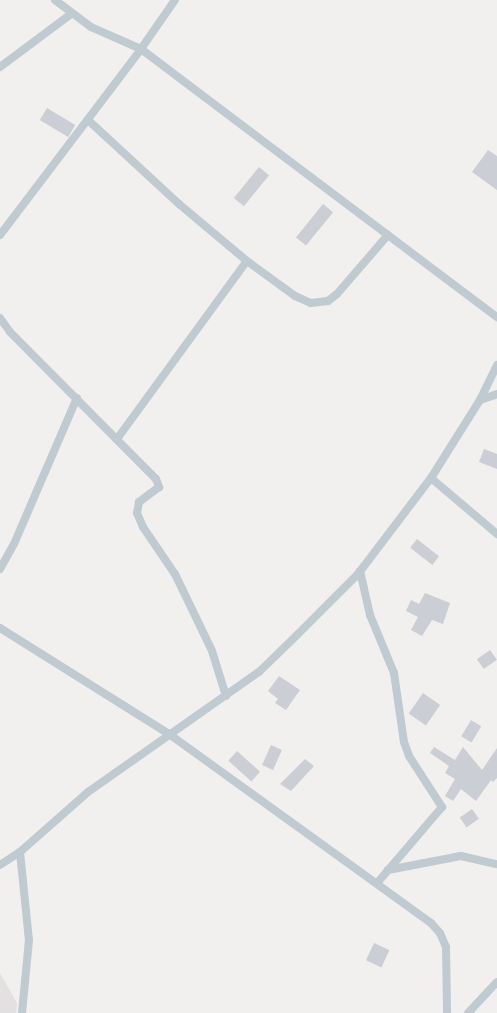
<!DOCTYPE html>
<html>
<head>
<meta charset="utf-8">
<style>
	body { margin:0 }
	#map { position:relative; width:497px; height:1013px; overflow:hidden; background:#f2efef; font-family:"Varela Round",sans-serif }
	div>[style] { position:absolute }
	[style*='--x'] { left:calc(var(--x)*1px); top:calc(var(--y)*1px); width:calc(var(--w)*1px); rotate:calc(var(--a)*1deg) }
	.education>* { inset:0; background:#e3e0e1 }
	.building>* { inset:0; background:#cbced4; transform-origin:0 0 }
	.street>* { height:8px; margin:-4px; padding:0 4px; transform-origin:4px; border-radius:4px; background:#bfcad1 }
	span { translate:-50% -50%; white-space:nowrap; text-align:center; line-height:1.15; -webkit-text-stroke:4.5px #fff; paint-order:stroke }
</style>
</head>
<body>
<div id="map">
	<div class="education">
		<i style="clip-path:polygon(0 973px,17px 1003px,16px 1013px,0 1013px)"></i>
	</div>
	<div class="building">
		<i style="left:47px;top:108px;width:33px;height:14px;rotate:31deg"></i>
		<i style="clip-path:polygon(488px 150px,497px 156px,497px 190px,472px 172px)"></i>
		<i style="left:259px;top:167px;width:13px;height:40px;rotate:39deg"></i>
		<i style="left:323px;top:204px;width:13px;height:43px;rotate:39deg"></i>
		<i style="clip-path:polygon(484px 449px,497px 454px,497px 469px,479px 462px)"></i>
		<i style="left:417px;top:539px;width:28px;height:11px;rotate:38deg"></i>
		<i style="clip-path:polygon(425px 593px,450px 603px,443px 624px,432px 620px,422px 636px,411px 630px,418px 617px,406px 611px,411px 600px,419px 604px)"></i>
		<i style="left:490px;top:650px;width:12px;height:16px;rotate:55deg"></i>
		<i style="clip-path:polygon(279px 676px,300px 690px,286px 710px,275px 703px,278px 699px,268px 691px)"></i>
		<i style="left:423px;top:693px;width:21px;height:25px;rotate:35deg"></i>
		<i style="left:471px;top:720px;width:12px;height:19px;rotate:31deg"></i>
		<i style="left:271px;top:745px;width:12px;height:22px;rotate:24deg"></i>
		<i style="clip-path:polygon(434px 747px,455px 760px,463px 747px,482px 770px,497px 748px,497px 778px,493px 782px,491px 780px,476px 801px,461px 789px,453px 801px,445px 796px,455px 779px,445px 773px,449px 766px,430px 753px)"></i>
		<i style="left:237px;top:751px;width:31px;height:13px;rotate:42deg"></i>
		<i style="clip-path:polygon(305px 759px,314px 766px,291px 791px,280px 784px)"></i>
		<i style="left:472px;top:809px;width:12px;height:15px;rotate:55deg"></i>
		<i style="left:374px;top:943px;width:17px;height:19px;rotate:25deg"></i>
	</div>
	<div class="street">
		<i style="--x:175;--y:0;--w:60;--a:124.8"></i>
		<i style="--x:141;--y:49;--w:446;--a:37"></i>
		<i style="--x:0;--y:67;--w:89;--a:-36.7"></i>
		<i style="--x:88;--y:120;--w:124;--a:42.7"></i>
		<i style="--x:179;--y:204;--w:89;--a:40"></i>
		<i style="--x:247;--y:261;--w:59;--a:36.1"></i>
		<i style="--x:295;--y:296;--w:17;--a:24"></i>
		<i style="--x:311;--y:303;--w:17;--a:-7"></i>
		<i style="--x:328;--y:301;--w:11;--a:-38"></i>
		<i style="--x:337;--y:294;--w:78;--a:-49.2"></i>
		<i style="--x:0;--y:235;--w:233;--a:-52.8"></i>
		<i style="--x:141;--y:49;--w:55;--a:-156.3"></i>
		<i style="--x:91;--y:27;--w:45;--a:-143.1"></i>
		<i style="--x:0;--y:318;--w:17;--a:54"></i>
		<i style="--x:10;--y:332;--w:207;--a:45.2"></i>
		<i style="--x:156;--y:479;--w:9;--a:69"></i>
		<i style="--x:159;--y:487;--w:25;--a:143"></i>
		<i style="--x:139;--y:502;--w:11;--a:100"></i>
		<i style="--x:137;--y:513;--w:15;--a:67"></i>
		<i style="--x:143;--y:527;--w:57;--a:55.8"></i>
		<i style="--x:175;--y:574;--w:85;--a:64.3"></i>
		<i style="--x:212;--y:651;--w:47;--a:72.7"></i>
		<i style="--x:480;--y:400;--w:18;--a:-19"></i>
		<i style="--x:117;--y:439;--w:220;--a:-53.9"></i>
		<i style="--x:431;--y:478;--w:87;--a:40.3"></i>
		<i style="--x:0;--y:569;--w:29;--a:-61"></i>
		<i style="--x:14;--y:544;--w:159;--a:-66.7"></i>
		<i style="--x:360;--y:571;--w:45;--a:77.2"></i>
		<i style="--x:370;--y:615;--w:63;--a:67.5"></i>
		<i style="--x:394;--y:673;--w:70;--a:81.8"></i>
		<i style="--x:404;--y:742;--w:15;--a:70"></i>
		<i style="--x:409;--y:756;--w:61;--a:57.1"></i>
		<i style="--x:442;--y:807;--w:100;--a:130.5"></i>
		<i style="--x:0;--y:628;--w:199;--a:32.1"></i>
		<i style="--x:169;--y:734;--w:323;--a:35.8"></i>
		<i style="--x:431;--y:923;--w:13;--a:48"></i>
		<i style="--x:440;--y:933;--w:15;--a:67"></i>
		<i style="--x:446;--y:947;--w:66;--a:89.1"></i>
		<i style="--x:20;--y:852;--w:88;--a:84.2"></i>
		<i style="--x:29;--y:940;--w:73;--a:95.5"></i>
		<i style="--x:0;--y:865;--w:24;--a:-33"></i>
		<i style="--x:20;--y:852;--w:91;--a:-41.4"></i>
		<i style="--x:88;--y:792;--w:209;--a:-35.1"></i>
		<i style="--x:259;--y:672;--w:54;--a:-44.3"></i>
		<i style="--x:298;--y:634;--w:85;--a:-45"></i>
		<i style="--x:358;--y:574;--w:121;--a:-52.8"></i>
		<i style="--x:431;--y:478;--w:92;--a:-57.9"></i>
		<i style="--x:480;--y:400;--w:39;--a:-64"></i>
		<i style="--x:388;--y:870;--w:74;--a:-10.9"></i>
		<i style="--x:461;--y:856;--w:37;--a:13"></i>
		<i style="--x:468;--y:1013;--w:42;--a:-46.9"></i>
	</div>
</div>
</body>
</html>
